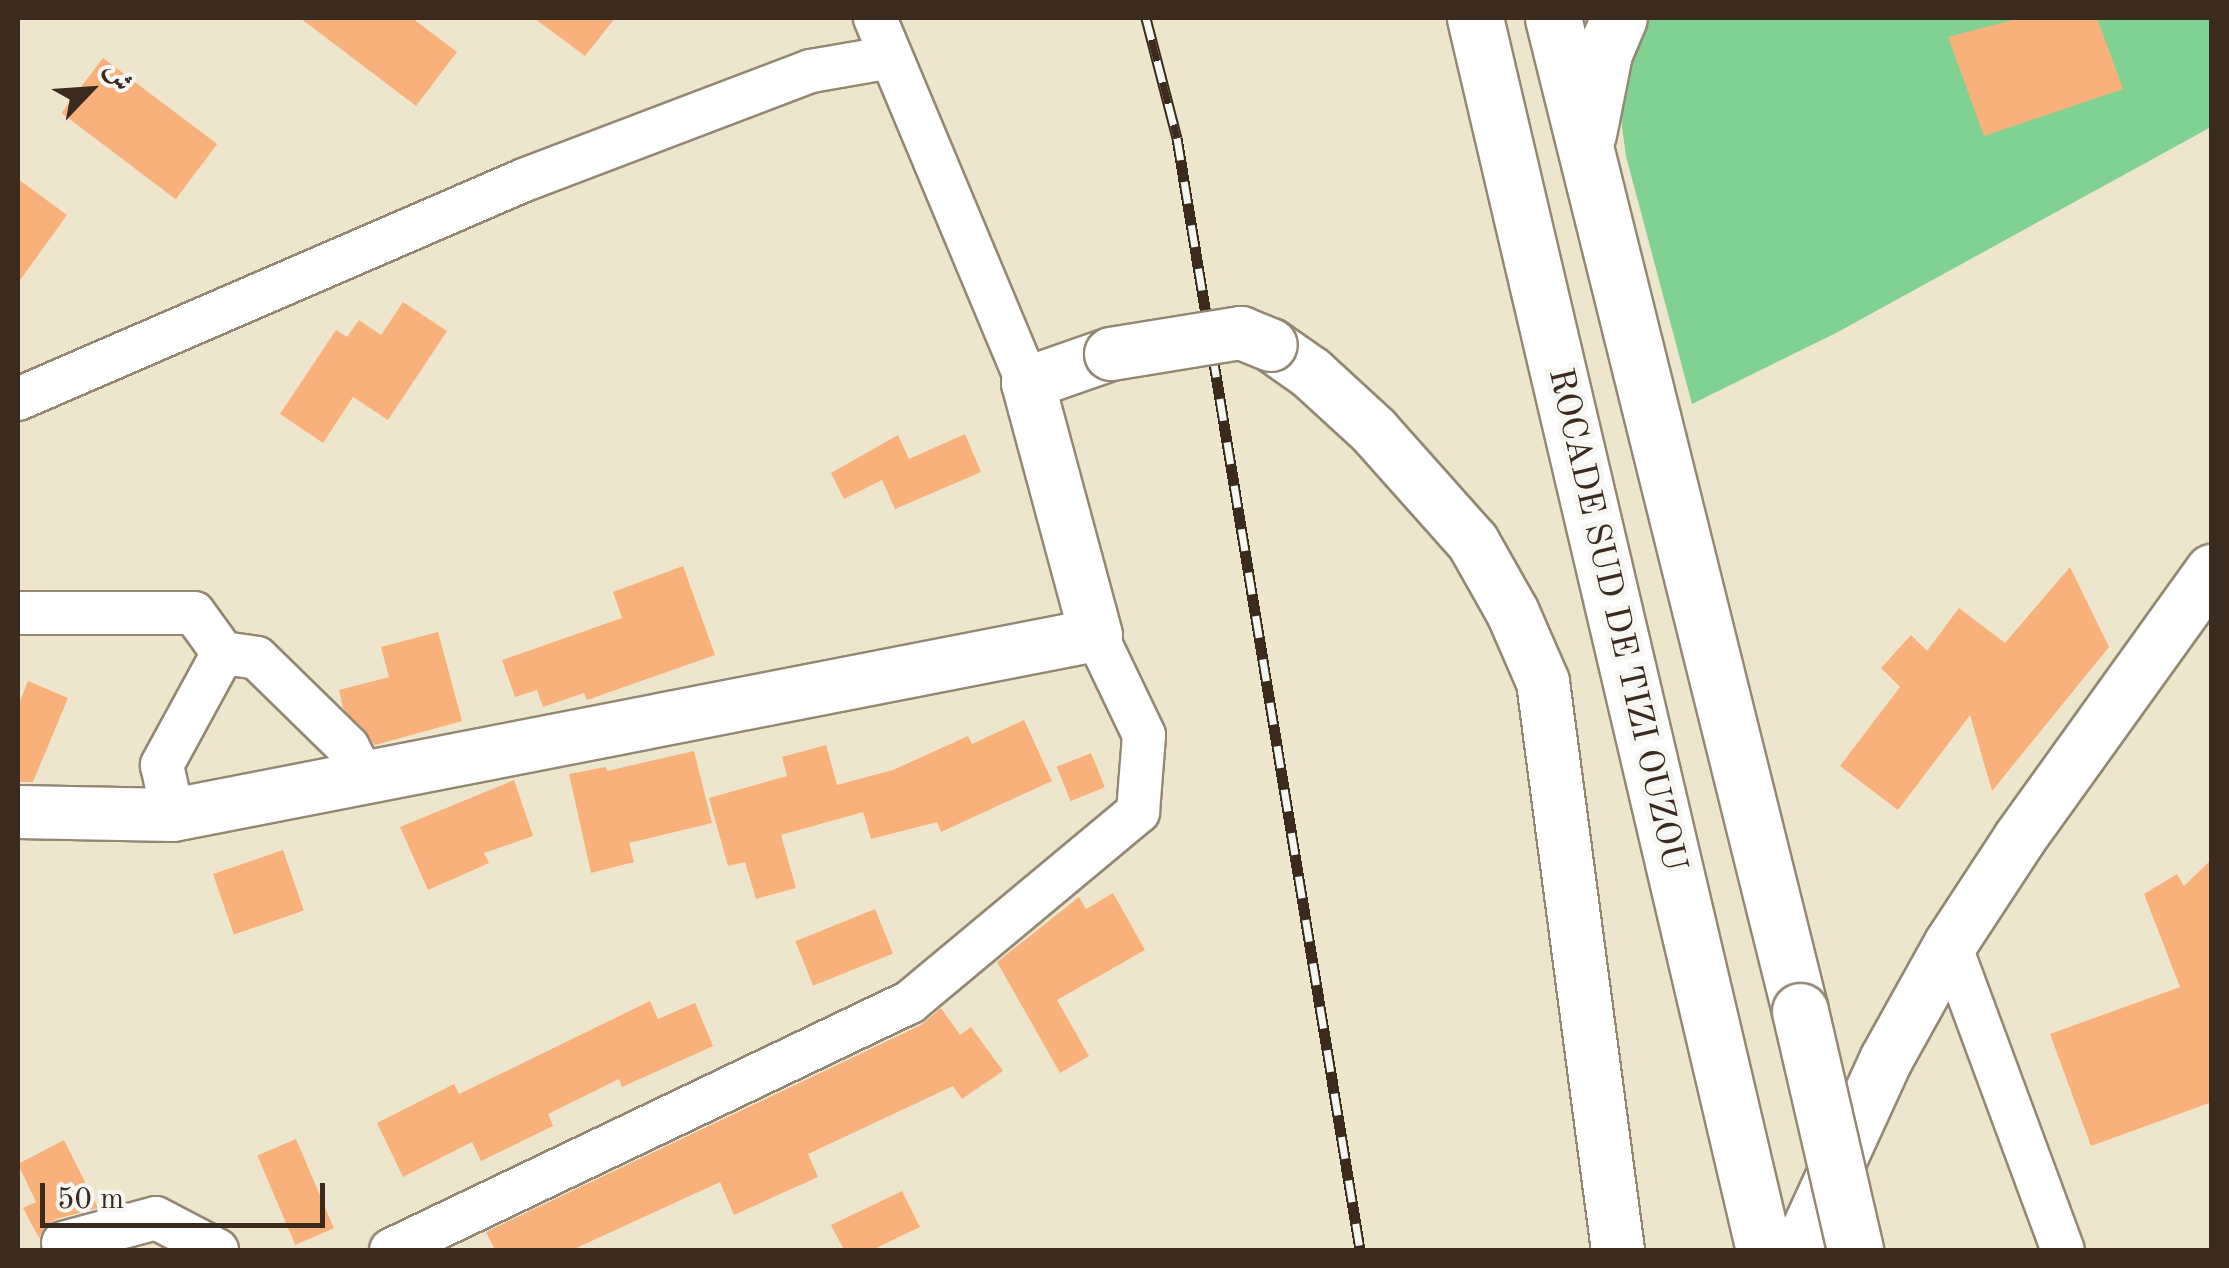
<!DOCTYPE html>
<html>
<head>
<meta charset="utf-8">
<style>
	body { margin:0 }
	#map { position:relative; width:2229px; height:1268px; overflow:hidden; background:#eee6cc; font-family:"Old Standard TT",Amiri,serif }
	div>[style] { position:absolute }
	[style*='--x'] { left:calc(var(--x)*1px); top:calc(var(--y)*1px); width:calc(var(--w)*1px); rotate:calc(var(--a)*1deg) }
	.green>* { inset:0; background:#80d192 }
	.building>* { inset:0; background:#f8b17b; transform-origin:0 0 }
	.roads { filter:drop-shadow(2px 0 #948875) drop-shadow(-2px 0 #948875) drop-shadow(0 2px #948875) drop-shadow(0 -2px #948875) }
	.minor>* { height:42px; margin:-21px; padding:0 21px; transform-origin:21px; border-radius:21px; background:#fff }
	.tertiary>* { height:52px; margin:-26px; padding:0 26px; transform-origin:26px; border-radius:26px; background:#fff }
	.motorway>* { height:55px; margin:-27.5px; padding:0 27.5px; transform-origin:27.5px; border-radius:27.5px; background:#fff }
	.rail>* { height:11px; margin-top:-5.5px; transform-origin:0; background:repeating-linear-gradient(90deg,#f6f6f2 0 22px,#3b2a1e 0 44px); box-sizing:border-box; border-block:2px solid #3b2a1e }
	.bridges { filter:drop-shadow(2px 0 #948875) drop-shadow(-2px 0 #948875) drop-shadow(0 2px #948875) drop-shadow(0 -2px #948875) }
	.tertiary-bridge>* { height:52px; margin:-26px; padding:0 26px; transform-origin:26px; border-radius:26px; background:#fff }
	.motorway-bridge>* { height:55px; margin:-27.5px; padding:0 27.5px; transform-origin:27.5px; border-radius:27.5px; background:#fff }
	span { translate:-50% -50%; white-space:nowrap; text-align:center; line-height:1.15; -webkit-text-stroke:10px #f6f6f2; paint-order:stroke }
	.street-label { font-size:35px; color:#3b2a1e }
	.frame { position:absolute; inset:0; border:20px solid #3b2a1e; pointer-events:none }
	.north { position:absolute; left:40px; top:40px; width:100px; height:100px; -webkit-text-stroke:8px #f6f6f2; paint-order:stroke; rotate:65deg; font-size:28px; font-weight:700; line-height:40px; text-align:center; color:#3b2a1e }
	.north::after { content:''; display:block; margin:auto; width:35px; height:45px; background:#3b2a1e; clip-path:polygon(50% 0,100% 100%,50% 72%,0 100%) }
	.scale { position:absolute; left:40px; top:1183px; width:285px; height:45px; box-sizing:border-box; border:5px solid #3b2a1e; border-top:0; padding-left:12px; font-size:30px; line-height:35px; white-space:nowrap; color:#3b2a1e; -webkit-text-stroke:8px #f6f6f2; paint-order:stroke }
</style>
</head>
<body>
<div id="map">
	<div class="green">
		<i style="clip-path:polygon(1643px 18px,2211px 18px,2211px 127px,1836px 333px,1692px 404px,1626px 156px,1618px 98px)"></i>
	</div>
	<div class="building">
		<i style="clip-path:polygon(300px 18px,412px 18px,457px 52px,416px 106px)"></i>
		<i style="clip-path:polygon(534px 18px,615px 18px,585px 56px)"></i>
		<i style="clip-path:polygon(2020px 18px,2097px 18px,2123px 89px,1984px 136px,1948px 37px)"></i>
		<i style="left:103px;top:58px;width:143px;height:69px;rotate:37deg"></i>
		<i style="clip-path:polygon(18px 179px,67px 215px,18px 283px)"></i>
		<i style="clip-path:polygon(403px 302px,447px 331px,388px 420px,353px 397px,323px 443px,280px 414px,336px 330px,347px 337px,359px 320px,381px 335px)"></i>
		<i style="clip-path:polygon(965px 434px,981px 472px,895px 509px,882px 480px,844px 499px,831px 473px,898px 435px,909px 459px)"></i>
		<i style="clip-path:polygon(683px 566px,715px 655px,587px 700px,584px 693px,543px 707px,537px 690px,515px 697px,502px 660px,622px 618px,613px 592px)"></i>
		<i style="clip-path:polygon(2070px 567px,2109px 647px,1992px 791px,1970px 715px,1898px 810px,1840px 766px,1900px 687px,1881px 668px,1911px 635px,1927px 651px,1959px 608px,2005px 643px)"></i>
		<i style="clip-path:polygon(438px 632px,462px 721px,375px 745px,343px 708px,339px 690px,389px 677px,381px 647px)"></i>
		<i style="clip-path:polygon(28px 681px,68px 698px,33px 782px,18px 782px,18px 706px)"></i>
		<i style="clip-path:polygon(1024px 720px,1052px 781px,941px 832px,937px 822px,871px 839px,863px 812px,781px 835px,796px 888px,756px 899px,745px 862px,728px 866px,709px 798px,787px 776px,782px 757px,826px 745px,837px 785px,893px 770px,968px 736px,972px 744px)"></i>
		<i style="clip-path:polygon(694px 751px,712px 823px,629px 843px,634px 862px,591px 873px,569px 774px,606px 767px,607px 771px)"></i>
		<i style="left:1091px;top:753px;width:37px;height:37px;rotate:68deg"></i>
		<i style="clip-path:polygon(514px 780px,533px 836px,484px 853px,489px 863px,428px 890px,400px 827px)"></i>
		<i style="left:283px;top:850px;width:64px;height:74px;rotate:71deg"></i>
		<i style="clip-path:polygon(2212px 859px,2212px 1102px,2091px 1146px,2050px 1034px,2180px 987px,2144px 894px,2177px 874px,2184px 886px)"></i>
		<i style="clip-path:polygon(1113px 893px,1145px 950px,1057px 1000px,1089px 1056px,1060px 1073px,997px 962px,1079px 897px,1086px 909px)"></i>
		<i style="left:875px;top:909px;width:48px;height:86px;rotate:68deg"></i>
		<i style="clip-path:polygon(650px 1001px,658px 1019px,695px 1003px,713px 1046px,622px 1087px,619px 1079px,548px 1114px,553px 1126px,481px 1161px,472px 1142px,403px 1177px,377px 1123px,454px 1084px,459px 1094px)"></i>
		<i style="clip-path:polygon(941px 1008px,960px 1035px,971px 1027px,1003px 1071px,962px 1099px,953px 1086px,808px 1154px,818px 1177px,734px 1215px,720px 1182px,572px 1250px,495px 1250px,486px 1232px,921px 1025px)"></i>
		<i style="left:296px;top:1139px;width:97px;height:42px;rotate:67deg"></i>
		<i style="clip-path:polygon(64px 1140px,98px 1208px,56px 1219px,45px 1226px,39px 1238px,23px 1208px,36px 1202px,18px 1164px)"></i>
		<i style="clip-path:polygon(902px 1191px,920px 1227px,872px 1250px,844px 1250px,831px 1225px)"></i>
	</div>
	<div class="roads">
		<div class="minor">
			<i style="--x:875;--y:18;--w:396;--a:67.3"></i>
			<i style="--x:18;--y:399;--w:551;--a:-23.4"></i>
			<i style="--x:524;--y:180;--w:307;--a:-20.8"></i>
			<i style="--x:811;--y:71;--w:81;--a:-9.9"></i>
			<i style="--x:18;--y:613;--w:176;--a:0"></i>
			<i style="--x:194;--y:613;--w:49;--a:54.1"></i>
			<i style="--x:223;--y:653;--w:128;--a:118.6"></i>
			<i style="--x:162;--y:765;--w:51;--a:77.6"></i>
			<i style="--x:223;--y:653;--w:34;--a:8"></i>
			<i style="--x:257;--y:658;--w:127;--a:44.4"></i>
			<i style="--x:348;--y:747;--w:35;--a:63"></i>
			<i style="--x:1950;--y:945;--w:325;--a:69.7"></i>
			<i style="--x:63;--y:1243;--w:96;--a:-15"></i>
			<i style="--x:156;--y:1218;--w:69;--a:27.7"></i>
			<i style="--x:391;--y:1250;--w:575;--a:-25.54"></i>
			<i style="--x:910;--y:1002;--w:297;--a:-39.8"></i>
			<i style="--x:1138;--y:812;--w:77;--a:-85.5"></i>
			<i style="--x:1144;--y:735;--w:111;--a:-115.6"></i>
		</div>
		<div class="tertiary">
			<i style="--x:1271;--y:345;--w:49;--a:35"></i>
			<i style="--x:1311;--y:373;--w:86;--a:42.6"></i>
			<i style="--x:1374;--y:431;--w:149;--a:48.3"></i>
			<i style="--x:1473;--y:542;--w:81;--a:60.6"></i>
			<i style="--x:1513;--y:613;--w:75;--a:66.5"></i>
			<i style="--x:1543;--y:682;--w:573;--a:82.48"></i>
			<i style="--x:18;--y:812;--w:155;--a:1.1"></i>
			<i style="--x:173;--y:815;--w:940;--a:-11.04"></i>
			<i style="--x:1096;--y:635;--w:261;--a:-105.1"></i>
			<i style="--x:1028;--y:383;--w:88;--a:-19.3"></i>
			<i style="--x:1799;--y:1250;--w:209;--a:-65.4"></i>
			<i style="--x:1886;--y:1060;--w:132;--a:-60.9"></i>
			<i style="--x:1950;--y:945;--w:128;--a:-56.8"></i>
			<i style="--x:2020;--y:838;--w:329;--a:-54.3"></i>
		</div>
		<div class="motorway">
			<i style="--x:1475;--y:18;--w:1265;--a:76.8"></i>
			<i style="--x:1553;--y:18;--w:1023;--a:76.03"></i>
			<i style="--x:1588;--y:134;--w:83;--a:-78.8"></i>
			<i style="--x:1604;--y:53;--w:38;--a:-67"></i>
		</div>
	</div>
	<div class="rail">
		<i style="--x:1146;--y:18;--w:124;--a:75.5"></i>
		<i style="--x:1177;--y:138;--w:1127;--a:80.65"></i>
	</div>
	<div class="bridges">
		<div class="tertiary-bridge">
			<i style="--x:1111;--y:354;--w:132;--a:-9.2"></i>
			<i style="--x:1241;--y:333;--w:32;--a:22"></i>
		</div>
		<div class="motorway-bridge">
			<i style="--x:1800;--y:1011;--w:245;--a:77"></i>
		</div>
	</div>
	<div class="street-label">
		<span style="left:1616px;top:620px;rotate:77deg">ROCADE SUD DE TIZI OUZOU</span>
	</div>
	<div class="frame"></div>
	<div class="north">ش</div>
	<div class="scale">50 m</div>
</div>
</body>
</html>
